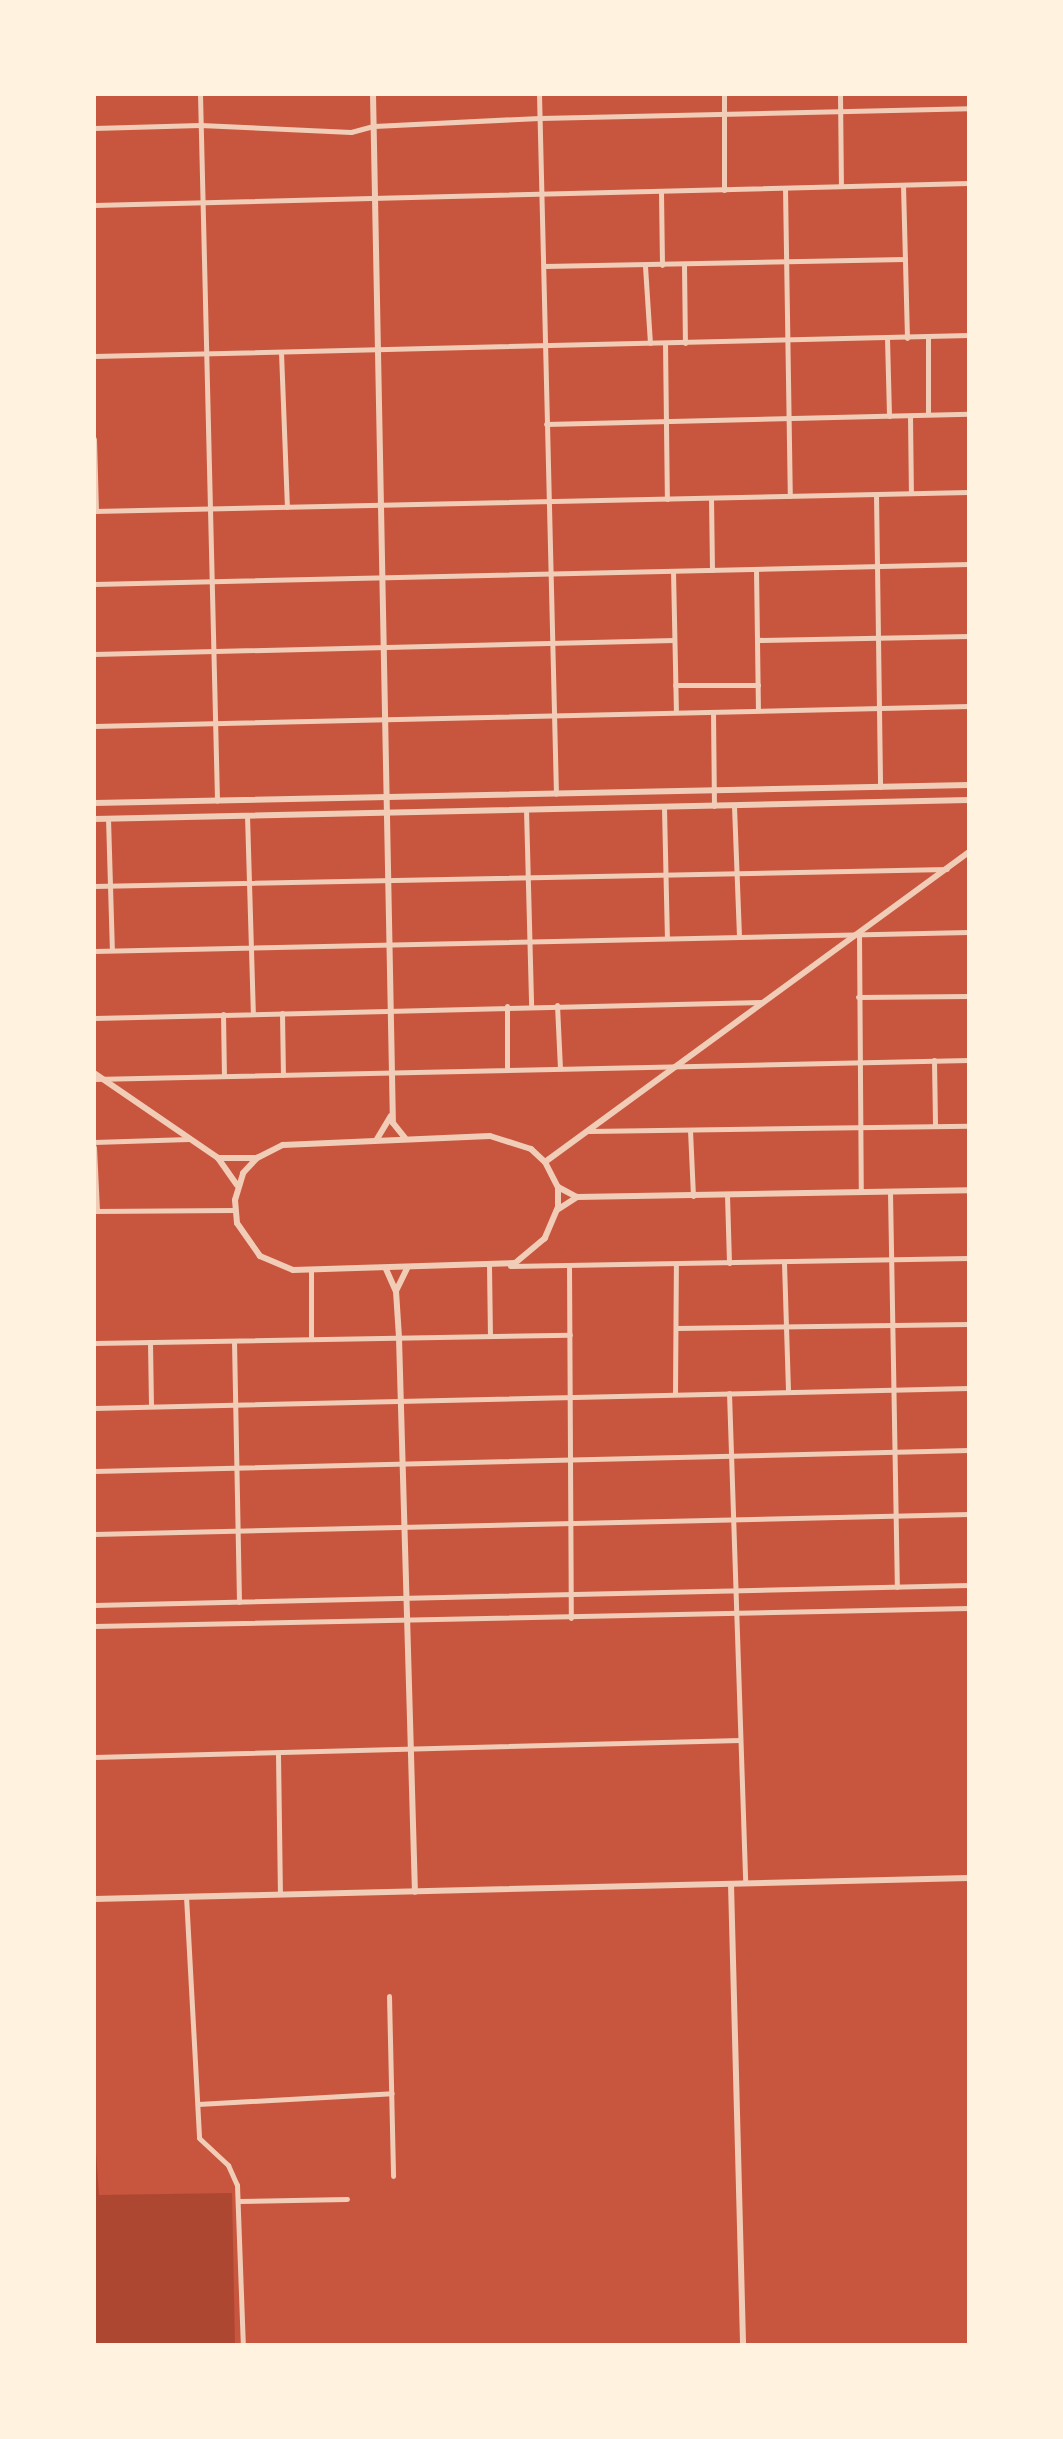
<!DOCTYPE html>
<html>
<head>
<meta charset="utf-8">
<style>
	body { margin:0 }
	#map { position:relative; width:1063px; height:2439px; overflow:hidden; background:#c8553d; font-family:"Archivo Narrow",sans-serif }
	div>[style] { position:absolute }
	[style*='--x'] { left:calc(var(--x)*1px); top:calc(var(--y)*1px); width:calc(var(--w)*1px); rotate:calc(var(--a)*1deg) }
	.green>* { inset:0; background:#ae4732 }
	.minor>* { height:5px; margin:-2.5px; padding:0 2.5px; transform-origin:2.5px; border-radius:2.5px; background:#f1ccb7 }
	.tertiary>* { height:6px; margin:-3px; padding:0 3px; transform-origin:3px; border-radius:3px; background:#f1ccb7 }
	span { translate:-50% -50%; white-space:nowrap; text-align:center; line-height:1.15; -webkit-text-stroke:6px #fff3e0; paint-order:stroke }
	.frame { position:absolute; inset:0; border:96px solid #fff3e0; pointer-events:none }
</style>
</head>
<body>
<div id="map">
	<div class="green">
		<i style="clip-path:polygon(94px 2125px,99px 2195px,232px 2193px,235px 2345px,94px 2345px)"></i>
	</div>
	<div class="minor">
		<i style="--x:200;--y:94;--w:707;--a:88.62"></i>
		<i style="--x:539;--y:94;--w:700;--a:88.61"></i>
		<i style="--x:724;--y:94;--w:96;--a:90"></i>
		<i style="--x:840;--y:94;--w:92;--a:89.4"></i>
		<i style="--x:94;--y:128;--w:106;--a:-1.6"></i>
		<i style="--x:200;--y:125;--w:151;--a:2.7"></i>
		<i style="--x:351;--y:132;--w:24;--a:-15"></i>
		<i style="--x:374;--y:126;--w:166;--a:-2.8"></i>
		<i style="--x:540;--y:118;--w:429;--a:-1.3"></i>
		<i style="--x:903;--y:185;--w:153;--a:88.5"></i>
		<i style="--x:785;--y:188;--w:308;--a:89.1"></i>
		<i style="--x:661;--y:193;--w:72;--a:89.2"></i>
		<i style="--x:94;--y:205;--w:875;--a:-1.44"></i>
		<i style="--x:684;--y:265;--w:78;--a:89.3"></i>
		<i style="--x:544;--y:266;--w:361;--a:-1.1"></i>
		<i style="--x:645;--y:266;--w:77;--a:86.3"></i>
		<i style="--x:928;--y:337;--w:77;--a:90"></i>
		<i style="--x:887;--y:338;--w:78;--a:88.5"></i>
		<i style="--x:665;--y:343;--w:156;--a:89.3"></i>
		<i style="--x:281;--y:352;--w:155;--a:87.8"></i>
		<i style="--x:94;--y:356;--w:875;--a:-1.37"></i>
		<i style="--x:910;--y:416;--w:77;--a:89.3"></i>
		<i style="--x:546;--y:424;--w:423;--a:-1.4"></i>
		<i style="--x:94;--y:439;--w:72;--a:88.4"></i>
		<i style="--x:876;--y:494;--w:293;--a:89.2"></i>
		<i style="--x:711;--y:498;--w:72;--a:89.2"></i>
		<i style="--x:94;--y:511;--w:875;--a:-1.24"></i>
		<i style="--x:756;--y:569;--w:141;--a:89.2"></i>
		<i style="--x:673;--y:571;--w:141;--a:88.8"></i>
		<i style="--x:94;--y:584;--w:875;--a:-1.31"></i>
		<i style="--x:757;--y:640;--w:212;--a:-1.1"></i>
		<i style="--x:94;--y:654;--w:580;--a:-1.38"></i>
		<i style="--x:675;--y:685;--w:83;--a:0"></i>
		<i style="--x:713;--y:712;--w:94;--a:89.4"></i>
		<i style="--x:94;--y:726;--w:875;--a:-1.31"></i>
		<i style="--x:734;--y:806;--w:130;--a:87.8"></i>
		<i style="--x:664;--y:808;--w:130;--a:88.7"></i>
		<i style="--x:526;--y:809;--w:196;--a:88.5"></i>
		<i style="--x:247;--y:815;--w:197;--a:88.3"></i>
		<i style="--x:108;--y:818;--w:132;--a:88.3"></i>
		<i style="--x:94;--y:886;--w:853;--a:-1.14"></i>
		<i style="--x:859;--y:934;--w:258;--a:89.6"></i>
		<i style="--x:94;--y:951;--w:875;--a:-1.24"></i>
		<i style="--x:858;--y:997;--w:111;--a:-0.5"></i>
		<i style="--x:557;--y:1005;--w:63;--a:87.3"></i>
		<i style="--x:507;--y:1006;--w:64;--a:90"></i>
		<i style="--x:282;--y:1013;--w:62;--a:89.1"></i>
		<i style="--x:223;--y:1014;--w:62;--a:89.1"></i>
		<i style="--x:94;--y:1018;--w:668;--a:-1.37"></i>
		<i style="--x:934;--y:1060;--w:66;--a:89.1"></i>
		<i style="--x:94;--y:1079;--w:875;--a:-1.24"></i>
		<i style="--x:690;--y:1130;--w:66;--a:87.4"></i>
		<i style="--x:589;--y:1131;--w:380;--a:-0.8"></i>
		<i style="--x:94;--y:1142;--w:95;--a:-1.8"></i>
		<i style="--x:94;--y:1147;--w:64;--a:87.3"></i>
		<i style="--x:890;--y:1192;--w:395;--a:89"></i>
		<i style="--x:727;--y:1195;--w:68;--a:88.3"></i>
		<i style="--x:94;--y:1211;--w:141;--a:-0.4"></i>
		<i style="--x:784;--y:1263;--w:128;--a:88.2"></i>
		<i style="--x:569;--y:1265;--w:353;--a:89.7"></i>
		<i style="--x:489;--y:1266;--w:70;--a:89.2"></i>
		<i style="--x:510;--y:1266;--w:459;--a:-1"></i>
		<i style="--x:311;--y:1272;--w:67;--a:90"></i>
		<i style="--x:676;--y:1328;--w:293;--a:-0.8"></i>
		<i style="--x:234;--y:1341;--w:261;--a:88.9"></i>
		<i style="--x:150;--y:1342;--w:64;--a:89.1"></i>
		<i style="--x:94;--y:1343;--w:476;--a:-1"></i>
		<i style="--x:729;--y:1393;--w:490;--a:88.1"></i>
		<i style="--x:675;--y:1394;--w:130;--a:-89.6"></i>
		<i style="--x:94;--y:1408;--w:875;--a:-1.31"></i>
		<i style="--x:94;--y:1471;--w:875;--a:-1.37"></i>
		<i style="--x:94;--y:1534;--w:875;--a:-1.31"></i>
		<i style="--x:94;--y:1605;--w:875;--a:-1.31"></i>
		<i style="--x:94;--y:1626;--w:875;--a:-1.18"></i>
		<i style="--x:278;--y:1754;--w:140;--a:89.2"></i>
		<i style="--x:94;--y:1757;--w:646;--a:-1.51"></i>
		<i style="--x:186;--y:1896;--w:242;--a:86.9"></i>
		<i style="--x:199;--y:2138;--w:40;--a:43"></i>
		<i style="--x:228;--y:2165;--w:22;--a:66"></i>
		<i style="--x:237;--y:2185;--w:160;--a:87.9"></i>
		<i style="--x:389;--y:1996;--w:180;--a:88.7"></i>
		<i style="--x:198;--y:2104;--w:194;--a:-3.2"></i>
		<i style="--x:239;--y:2201;--w:108;--a:-1.1"></i>
	</div>
	<div class="tertiary">
		<i style="--x:373;--y:94;--w:1029;--a:88.89"></i>
		<i style="--x:393;--y:1123;--w:19;--a:51"></i>
		<i style="--x:94;--y:803;--w:875;--a:-1.18"></i>
		<i style="--x:94;--y:819;--w:875;--a:-1.24"></i>
		<i style="--x:94;--y:1073;--w:150;--a:34.4"></i>
		<i style="--x:218;--y:1158;--w:33;--a:55"></i>
		<i style="--x:490;--y:1136;--w:43;--a:17.6"></i>
		<i style="--x:531;--y:1149;--w:19;--a:43"></i>
		<i style="--x:545;--y:1162;--w:28;--a:63"></i>
		<i style="--x:558;--y:1187;--w:20;--a:90"></i>
		<i style="--x:558;--y:1207;--w:34;--a:113"></i>
		<i style="--x:545;--y:1238;--w:39;--a:140"></i>
		<i style="--x:515;--y:1263;--w:222;--a:178.2"></i>
		<i style="--x:293;--y:1270;--w:36;--a:-157"></i>
		<i style="--x:260;--y:1256;--w:40;--a:-124.9"></i>
		<i style="--x:237;--y:1223;--w:23;--a:-95"></i>
		<i style="--x:235;--y:1200;--w:28;--a:-73"></i>
		<i style="--x:243;--y:1173;--w:21;--a:-47"></i>
		<i style="--x:257;--y:1158;--w:29;--a:-27"></i>
		<i style="--x:283;--y:1145;--w:207;--a:-2.5"></i>
		<i style="--x:377;--y:1139;--w:27;--a:-59"></i>
		<i style="--x:218;--y:1158;--w:37;--a:0"></i>
		<i style="--x:545;--y:1162;--w:525;--a:-36.17"></i>
		<i style="--x:558;--y:1187;--w:21;--a:28"></i>
		<i style="--x:577;--y:1197;--w:392;--a:-1"></i>
		<i style="--x:557;--y:1210;--w:24;--a:-33"></i>
		<i style="--x:386;--y:1269;--w:24;--a:66"></i>
		<i style="--x:396;--y:1291;--w:47;--a:86.3"></i>
		<i style="--x:399;--y:1338;--w:554;--a:88.35"></i>
		<i style="--x:396;--y:1291;--w:25;--a:-64"></i>
		<i style="--x:731;--y:1884;--w:461;--a:88.5"></i>
		<i style="--x:94;--y:1899;--w:875;--a:-1.37"></i>
	</div>
	<div class="frame"></div>
</div>
</body>
</html>
